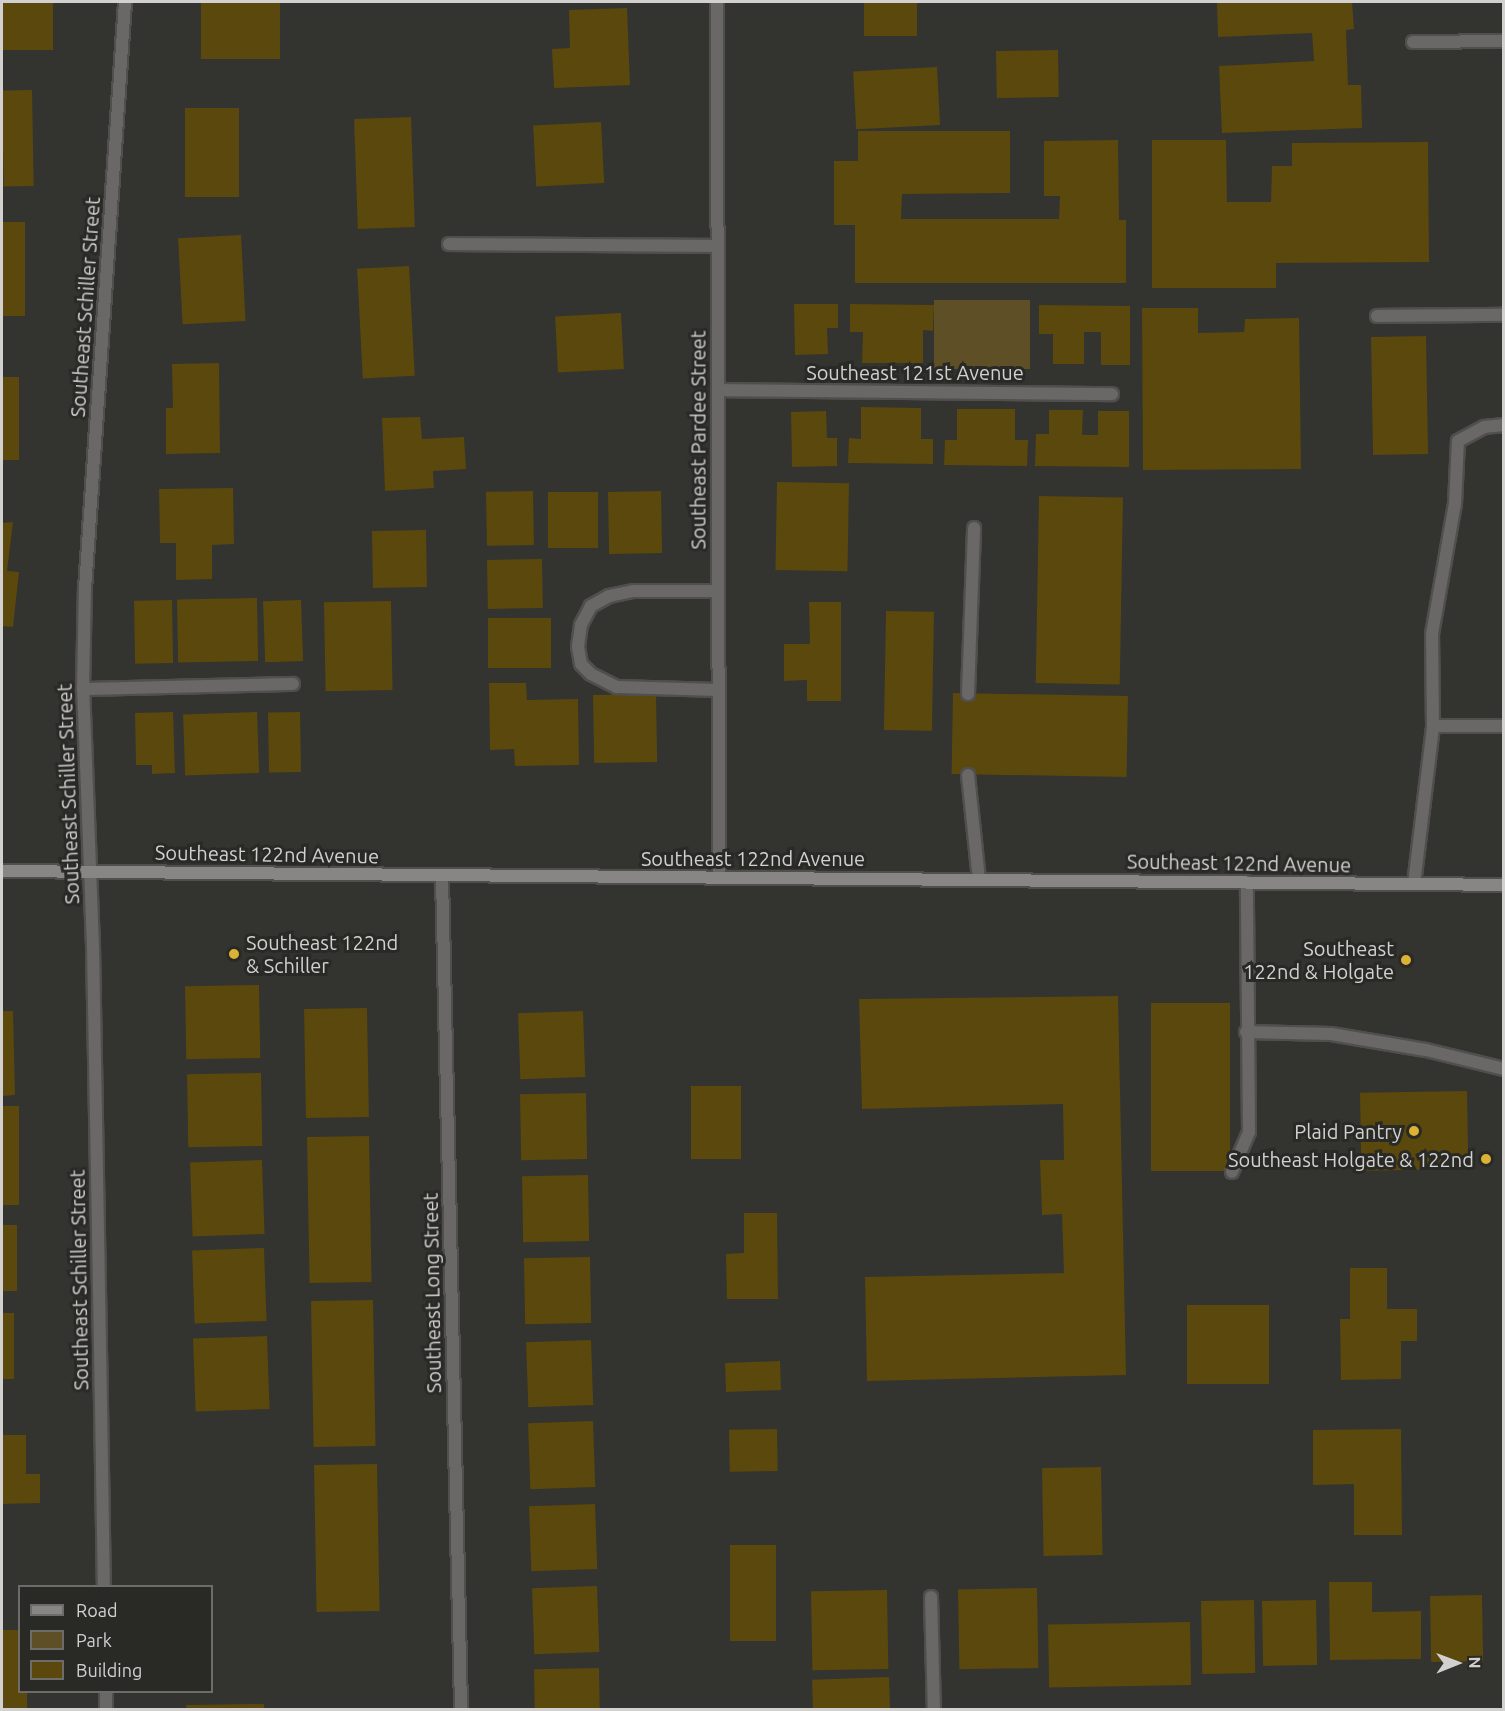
<!DOCTYPE html>
<html>
<head>
<meta charset="utf-8">
<style>
	body { margin:0 }
	#map { position:relative; width:1505px; height:1711px; overflow:hidden; background:#333330; font-family:Ubuntu,sans-serif }
	div>[style] { position:absolute }
	[style*='--x'] { left:calc(var(--x)*1px); top:calc(var(--y)*1px); width:calc(var(--w)*1px); rotate:calc(var(--a)*1deg) }
	.green>* { inset:0; background:#5e4f27; transform-origin:0 0 }
	.building>* { inset:0; background:#5b480c; transform-origin:0 0 }
	.roads { filter:drop-shadow(2px 0 #504f4d) drop-shadow(-2px 0 #504f4d) drop-shadow(0 2px #504f4d) drop-shadow(0 -2px #504f4d) }
	.lane>* { height:12px; margin:-6px; padding:0 6px; transform-origin:6px; border-radius:6px; background:#696867 }
	.street>* { height:12px; margin:-6px; padding:0 6px; transform-origin:6px; border-radius:6px; background:#696867 }
	.secondary>* { height:12px; margin:-6px; padding:0 6px; transform-origin:6px; border-radius:6px; background:#878684 }
	.dots>* { width:16px; height:16px; translate:-50% -50%; box-sizing:border-box; border:3px solid #292926; border-radius:50% }
	span { translate:-50% -50%; white-space:nowrap; text-align:center; line-height:1.15; -webkit-text-stroke:6px #292926; paint-order:stroke }
	.street-label { font-size:20px; color:#d2d1d0 }
	.poi-label { font-size:20px; color:#d2d1d0 }
	.left { translate:0 -50%; text-align:left }
	.right { translate:-100% -50%; text-align:right }
	.frame { position:absolute; inset:0; border:3px solid #d2d1d0; pointer-events:none }
	.legend { position:absolute; left:18px; top:1585px; width:195px; height:108px; box-sizing:border-box; background:#292926; border:2px solid #6d6c6a; margin:0; padding:8px 10px; list-style:none; font-size:18px; color:#d2d1d0 }
	.legend li { display:flex; align-items:center; gap:12px; height:30px }
	.legend b { width:30px; border:2px solid #6d6c6a }
	.north { position:absolute; left:1427px; top:1633px; width:60px; height:60px; -webkit-text-stroke:4px #292926; paint-order:stroke; rotate:89deg; font-size:16px; font-weight:700; line-height:24px; text-align:center; color:#d2d1d0 }
	.north::after { content:''; display:block; margin:auto; width:21px; height:27px; background:#d2d1d0; clip-path:polygon(50% 0,100% 100%,50% 72%,0 100%) }
</style>
</head>
<body>
<div id="map">
	<div class="green">
		<i style="left:934px;top:300px;width:96px;height:69px"></i>
	</div>
	<div class="building">
		<i style="left:2px;top:2px;width:51px;height:48px"></i>
		<i style="left:201px;top:2px;width:79px;height:57px"></i>
		<i style="left:864px;top:2px;width:53px;height:34px"></i>
		<i style="clip-path:polygon(1217px 2px,1352px 2px,1354px 29px,1346px 30px,1348px 85px,1361px 85px,1362px 128px,1222px 133px,1219px 66px,1314px 61px,1312px 33px,1218px 37px)"></i>
		<i style="clip-path:polygon(627px 8px,630px 85px,554px 88px,552px 49px,570px 48px,569px 10px)"></i>
		<i style="left:1058px;top:50px;width:47px;height:62px;rotate:89deg"></i>
		<i style="left:937px;top:67px;width:58px;height:84px;rotate:87deg"></i>
		<i style="left:32px;top:90px;width:96px;height:30px;rotate:89deg"></i>
		<i style="left:239px;top:108px;width:89px;height:54px;rotate:90deg"></i>
		<i style="left:411px;top:117px;width:110px;height:57px;rotate:88deg"></i>
		<i style="left:601px;top:122px;width:61px;height:68px;rotate:87deg"></i>
		<i style="clip-path:polygon(858px 131px,1010px 131px,1010px 193px,902px 194px,901px 219px,1059px 219px,1060px 196px,1044px 196px,1044px 141px,1118px 140px,1119px 220px,1126px 220px,1126px 283px,855px 283px,855px 225px,834px 225px,834px 161px,858px 161px)"></i>
		<i style="clip-path:polygon(1152px 140px,1226px 140px,1227px 202px,1271px 202px,1272px 166px,1292px 166px,1292px 143px,1428px 142px,1429px 262px,1276px 263px,1276px 288px,1152px 288px)"></i>
		<i style="left:2px;top:222px;width:23px;height:94px"></i>
		<i style="left:241px;top:235px;width:86px;height:63px;rotate:87deg"></i>
		<i style="left:409px;top:266px;width:110px;height:52px;rotate:87deg"></i>
		<i style="clip-path:polygon(794px 304px,838px 304px,838px 328px,827px 328px,828px 354px,795px 355px)"></i>
		<i style="clip-path:polygon(850px 304px,934px 305px,933px 331px,923px 330px,923px 363px,862px 363px,863px 332px,850px 332px)"></i>
		<i style="clip-path:polygon(1039px 305px,1130px 306px,1130px 365px,1101px 365px,1101px 332px,1084px 332px,1084px 364px,1053px 364px,1053px 334px,1039px 334px)"></i>
		<i style="clip-path:polygon(1142px 308px,1198px 308px,1198px 333px,1244px 332px,1245px 319px,1299px 318px,1301px 469px,1143px 470px)"></i>
		<i style="left:621px;top:313px;width:56px;height:66px;rotate:87deg"></i>
		<i style="left:1426px;top:336px;width:118px;height:55px;rotate:89deg"></i>
		<i style="clip-path:polygon(219px 363px,220px 453px,166px 454px,166px 408px,173px 408px,172px 364px)"></i>
		<i style="left:2px;top:377px;width:17px;height:83px"></i>
		<i style="clip-path:polygon(861px 407px,921px 408px,921px 439px,933px 439px,933px 464px,848px 463px,849px 438px,861px 439px)"></i>
		<i style="clip-path:polygon(957px 409px,1015px 409px,1015px 440px,1028px 440px,1027px 466px,944px 465px,945px 440px,957px 440px)"></i>
		<i style="clip-path:polygon(1049px 410px,1083px 410px,1082px 435px,1098px 435px,1098px 411px,1129px 411px,1129px 467px,1035px 466px,1036px 434px,1049px 434px)"></i>
		<i style="clip-path:polygon(826px 411px,827px 438px,837px 438px,837px 466px,792px 467px,791px 412px)"></i>
		<i style="clip-path:polygon(420px 417px,422px 439px,464px 437px,466px 469px,433px 471px,434px 488px,385px 491px,382px 418px)"></i>
		<i style="left:777px;top:482px;width:72px;height:88px;rotate:1deg"></i>
		<i style="clip-path:polygon(233px 488px,234px 544px,212px 545px,212px 579px,176px 580px,176px 543px,160px 543px,159px 489px)"></i>
		<i style="left:533px;top:491px;width:54px;height:47px;rotate:89deg"></i>
		<i style="left:661px;top:491px;width:62px;height:53px;rotate:89deg"></i>
		<i style="left:548px;top:492px;width:50px;height:56px"></i>
		<i style="left:1039px;top:496px;width:84px;height:187px;rotate:1deg"></i>
		<i style="clip-path:polygon(13px 522px,7px 571px,19px 572px,13px 627px,2px 626px,2px 523px)"></i>
		<i style="left:426px;top:530px;width:57px;height:54px;rotate:89deg"></i>
		<i style="left:542px;top:559px;width:49px;height:55px;rotate:89deg"></i>
		<i style="left:257px;top:598px;width:63px;height:80px;rotate:89deg"></i>
		<i style="left:172px;top:600px;width:63px;height:38px;rotate:89deg"></i>
		<i style="left:301px;top:600px;width:61px;height:38px;rotate:88deg"></i>
		<i style="left:391px;top:601px;width:89px;height:67px;rotate:89deg"></i>
		<i style="clip-path:polygon(809px 602px,841px 602px,841px 701px,807px 701px,807px 680px,784px 681px,784px 644px,810px 644px)"></i>
		<i style="left:886px;top:611px;width:48px;height:119px;rotate:1deg"></i>
		<i style="left:551px;top:618px;width:50px;height:63px;rotate:90deg"></i>
		<i style="clip-path:polygon(489px 683px,526px 683px,527px 700px,578px 699px,579px 765px,515px 766px,514px 749px,490px 750px)"></i>
		<i style="left:953px;top:693px;width:175px;height:81px;rotate:1deg"></i>
		<i style="left:656px;top:694px;width:68px;height:63px;rotate:89deg"></i>
		<i style="clip-path:polygon(173px 712px,175px 773px,152px 774px,152px 765px,136px 765px,135px 713px)"></i>
		<i style="left:257px;top:712px;width:61px;height:74px;rotate:88deg"></i>
		<i style="left:300px;top:712px;width:60px;height:32px;rotate:89deg"></i>
		<i style="left:259px;top:985px;width:73px;height:74px;rotate:89deg"></i>
		<i style="clip-path:polygon(1118px 996px,1126px 1375px,867px 1381px,865px 1277px,1064px 1273px,1062px 1214px,1042px 1215px,1040px 1160px,1064px 1160px,1063px 1104px,862px 1109px,859px 999px)"></i>
		<i style="left:1230px;top:1003px;width:168px;height:79px;rotate:90deg"></i>
		<i style="left:367px;top:1008px;width:109px;height:63px;rotate:89deg"></i>
		<i style="clip-path:polygon(2px 1011px,13px 1011px,15px 1095px,2px 1096px)"></i>
		<i style="left:583px;top:1011px;width:66px;height:65px;rotate:88deg"></i>
		<i style="left:261px;top:1073px;width:73px;height:74px;rotate:89deg"></i>
		<i style="left:691px;top:1086px;width:50px;height:73px"></i>
		<i style="left:1467px;top:1091px;width:78px;height:107px;rotate:89deg"></i>
		<i style="left:586px;top:1093px;width:66px;height:66px;rotate:89deg"></i>
		<i style="left:2px;top:1106px;width:17px;height:99px"></i>
		<i style="left:369px;top:1136px;width:146px;height:62px;rotate:89deg"></i>
		<i style="left:262px;top:1160px;width:74px;height:72px;rotate:88deg"></i>
		<i style="left:588px;top:1175px;width:66px;height:66px;rotate:89deg"></i>
		<i style="clip-path:polygon(744px 1213px,777px 1213px,778px 1299px,727px 1299px,726px 1254px,744px 1253px)"></i>
		<i style="left:2px;top:1225px;width:15px;height:66px"></i>
		<i style="left:264px;top:1248px;width:73px;height:72px;rotate:88deg"></i>
		<i style="left:590px;top:1257px;width:66px;height:66px;rotate:89deg"></i>
		<i style="clip-path:polygon(1350px 1268px,1387px 1268px,1387px 1309px,1417px 1309px,1417px 1341px,1401px 1341px,1401px 1379px,1341px 1380px,1340px 1319px,1350px 1319px)"></i>
		<i style="left:373px;top:1300px;width:146px;height:62px;rotate:89deg"></i>
		<i style="left:1187px;top:1305px;width:82px;height:79px"></i>
		<i style="left:2px;top:1313px;width:12px;height:66px"></i>
		<i style="left:267px;top:1336px;width:73px;height:74px;rotate:88deg"></i>
		<i style="left:591px;top:1340px;width:65px;height:65px;rotate:88deg"></i>
		<i style="left:780px;top:1361px;width:29px;height:55px;rotate:88deg"></i>
		<i style="left:593px;top:1421px;width:66px;height:65px;rotate:88deg"></i>
		<i style="left:777px;top:1429px;width:42px;height:48px;rotate:89deg"></i>
		<i style="clip-path:polygon(1401px 1429px,1402px 1535px,1354px 1535px,1354px 1484px,1313px 1485px,1313px 1430px)"></i>
		<i style="clip-path:polygon(2px 1435px,26px 1435px,26px 1474px,40px 1474px,40px 1503px,2px 1504px)"></i>
		<i style="left:377px;top:1464px;width:147px;height:63px;rotate:89deg"></i>
		<i style="left:1101px;top:1467px;width:88px;height:59px;rotate:89deg"></i>
		<i style="left:595px;top:1504px;width:65px;height:66px;rotate:88deg"></i>
		<i style="left:730px;top:1545px;width:46px;height:96px"></i>
		<i style="clip-path:polygon(1329px 1582px,1372px 1582px,1372px 1612px,1421px 1611px,1421px 1659px,1330px 1660px)"></i>
		<i style="left:597px;top:1586px;width:66px;height:65px;rotate:88deg"></i>
		<i style="left:1037px;top:1588px;width:80px;height:79px;rotate:89deg"></i>
		<i style="left:887px;top:1590px;width:79px;height:76px;rotate:89deg"></i>
		<i style="left:1482px;top:1595px;width:66px;height:52px;rotate:89deg"></i>
		<i style="left:1254px;top:1600px;width:73px;height:53px;rotate:89deg"></i>
		<i style="left:1316px;top:1600px;width:65px;height:54px;rotate:89deg"></i>
		<i style="left:1190px;top:1622px;width:63px;height:142px;rotate:89deg"></i>
		<i style="clip-path:polygon(2px 1630px,20px 1630px,20px 1692px,27px 1692px,27px 1710px,2px 1710px)"></i>
		<i style="left:599px;top:1668px;width:42px;height:65px;rotate:89deg"></i>
		<i style="left:889px;top:1677px;width:33px;height:77px;rotate:88deg"></i>
		<i style="clip-path:polygon(264px 1704px,264px 1710px,187px 1710px,186px 1705px)"></i>
	</div>
	<div class="roads">
		<div class="lane">
			<i style="--x:1413;--y:42;--w:91;--a:-0.6"></i>
			<i style="--x:449;--y:244;--w:268;--a:0.4"></i>
			<i style="--x:1377;--y:316;--w:127;--a:-0.5"></i>
			<i style="--x:718;--y:390;--w:394;--a:0.6"></i>
			<i style="--x:718;--y:591;--w:85;--a:180"></i>
			<i style="--x:633;--y:591;--w:25;--a:168"></i>
			<i style="--x:609;--y:596;--w:21;--a:151"></i>
			<i style="--x:591;--y:606;--w:21;--a:118"></i>
			<i style="--x:581;--y:625;--w:22;--a:98"></i>
			<i style="--x:578;--y:647;--w:17;--a:80"></i>
			<i style="--x:581;--y:664;--w:14;--a:45"></i>
			<i style="--x:591;--y:674;--w:29;--a:27"></i>
			<i style="--x:617;--y:687;--w:101;--a:1.7"></i>
			<i style="--x:968;--y:694;--w:166;--a:-87.9"></i>
			<i style="--x:1433;--y:726;--w:71;--a:0"></i>
			<i style="--x:968;--y:775;--w:105;--a:84"></i>
			<i style="--x:1414;--y:884;--w:159;--a:-83.1"></i>
			<i style="--x:1433;--y:726;--w:92;--a:-90.6"></i>
			<i style="--x:1432;--y:634;--w:132;--a:-80"></i>
			<i style="--x:1455;--y:504;--w:63;--a:-87.3"></i>
			<i style="--x:1458;--y:441;--w:30;--a:-28"></i>
			<i style="--x:1484;--y:427;--w:20;--a:-6"></i>
			<i style="--x:1246;--y:1032;--w:85;--a:1.3"></i>
			<i style="--x:1331;--y:1034;--w:96;--a:9.6"></i>
			<i style="--x:1426;--y:1050;--w:80;--a:13.7"></i>
			<i style="--x:1232;--y:1172;--w:43;--a:-67"></i>
			<i style="--x:1249;--y:1132;--w:250;--a:-90.5"></i>
			<i style="--x:101;--y:1404;--w:182;--a:89.1"></i>
			<i style="--x:931;--y:1597;--w:113;--a:88.5"></i>
			<i style="--x:106;--y:1692;--w:18;--a:90"></i>
		</div>
		<div class="street">
			<i style="--x:717;--y:2;--w:875;--a:89.87"></i>
			<i style="--x:83;--y:689;--w:210;--a:-1.4"></i>
			<i style="--x:442;--y:876;--w:834;--a:88.69"></i>
			<i style="--x:101;--y:1404;--w:458;--a:-91"></i>
			<i style="--x:93;--y:946;--w:257;--a:-92.2"></i>
			<i style="--x:83;--y:689;--w:100;--a:-88.9"></i>
			<i style="--x:85;--y:589;--w:588;--a:-86.1"></i>
		</div>
		<div class="secondary">
			<i style="--x:2;--y:871;--w:1502;--a:0.53"></i>
		</div>
	</div>
	<div class="dots">
		<i style="left:234px;top:954px;background:#dbb233"></i>
		<i style="left:1406px;top:960px;background:#dbb233"></i>
		<i style="left:1414px;top:1131px;background:#dbb233"></i>
		<i style="left:1486px;top:1159px;background:#dbb233"></i>
	</div>
	<div class="street-label">
		<span style="left:85px;top:307px;rotate:-86deg">Southeast Schiller Street</span>
		<span style="left:915px;top:372px">Southeast 121st Avenue</span>
		<span style="left:698px;top:440px;rotate:-90deg">Southeast Pardee Street</span>
		<span style="left:68px;top:794px;rotate:-92deg">Southeast Schiller Street</span>
		<span style="left:267px;top:854px;rotate:1deg">Southeast 122nd Avenue</span>
		<span style="left:753px;top:858px">Southeast 122nd Avenue</span>
		<span style="left:1239px;top:863px;rotate:1deg">Southeast 122nd Avenue</span>
		<span style="left:79px;top:1280px;rotate:-91deg">Southeast Schiller Street</span>
		<span style="left:432px;top:1293px;rotate:-91deg">Southeast Long Street</span>
	</div>
	<div class="poi-label">
		<span class="left" style="left:246px;top:954px">Southeast 122nd<br>&amp; Schiller</span>
		<span class="right" style="left:1394px;top:960px">Southeast<br>122nd &amp; Holgate</span>
		<span class="right" style="left:1402px;top:1131px">Plaid Pantry</span>
		<span class="right" style="left:1474px;top:1159px">Southeast Holgate &amp; 122nd</span>
	</div>
	<div class="frame"></div>
	<ul class="legend">
	<li><b style="height:8px;background:#878684"></b>Road</li>
	<li><b style="height:16px;background:#5e4f27"></b>Park</li>
	<li><b style="height:16px;background:#5b480c"></b>Building</li>
	</ul>
	<div class="north">N</div>
</div>
</body>
</html>
